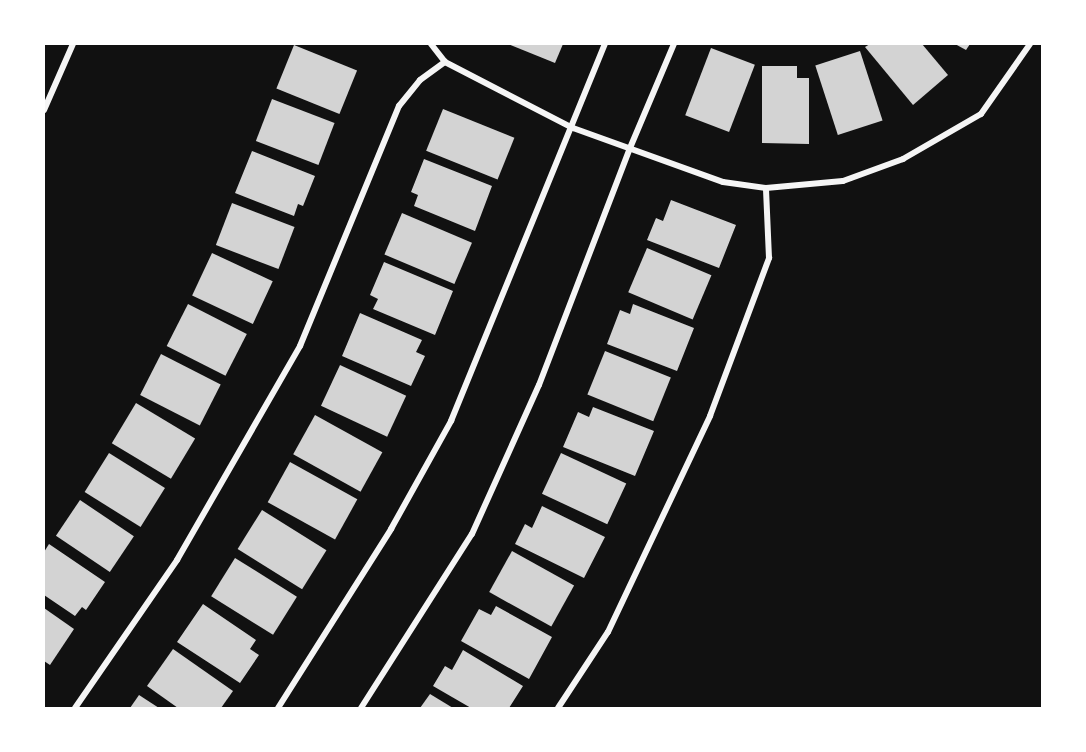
<!DOCTYPE html>
<html>
<head>
<meta charset="utf-8">
<style>
	body { margin:0 }
	#map { position:relative; width:1086px; height:752px; overflow:hidden; background:#111; font-family:"Archivo Narrow",sans-serif }
	div>[style] { position:absolute }
	[style*='--x'] { left:calc(var(--x)*1px); top:calc(var(--y)*1px); width:calc(var(--w)*1px); rotate:calc(var(--a)*1deg) }
	.building>* { inset:0; background:#d3d3d3; transform-origin:0 0 }
	.minor>* { height:6px; margin:-3px; padding:0 3px; transform-origin:3px; border-radius:3px; background:#f5f5f5 }
	span { translate:-50% -50%; white-space:nowrap; text-align:center; line-height:1.15; -webkit-text-stroke:6px #fff; paint-order:stroke }
	.frame { position:absolute; inset:0; border:45px solid #fff; pointer-events:none }
</style>
</head>
<body>
<div id="map">
	<div class="building">
		<i style="clip-path:polygon(508px 44px,563px 44px,555px 63px)"></i>
		<i style="clip-path:polygon(870px 44px,922px 44px,948px 75px,913px 105px,865px 47px)"></i>
		<i style="clip-path:polygon(955px 44px,970px 44px,966px 50px)"></i>
		<i style="left:294px;top:45px;width:68px;height:47px;rotate:22deg"></i>
		<i style="left:711px;top:48px;width:47px;height:72px;rotate:21deg"></i>
		<i style="left:860px;top:51px;width:73px;height:47px;rotate:72deg"></i>
		<i style="clip-path:polygon(762px 66px,797px 66px,797px 78px,809px 78px,809px 144px,762px 143px)"></i>
		<i style="left:272px;top:99px;width:67px;height:45px;rotate:21deg"></i>
		<i style="left:443px;top:109px;width:77px;height:45px;rotate:22deg"></i>
		<i style="clip-path:polygon(252px 151px,315px 176px,303px 206px,298px 204px,294px 216px,235px 193px)"></i>
		<i style="clip-path:polygon(424px 159px,492px 186px,475px 231px,414px 206px,418px 195px,411px 192px)"></i>
		<i style="clip-path:polygon(671px 200px,736px 225px,719px 268px,647px 240px,656px 218px,663px 221px)"></i>
		<i style="left:232px;top:203px;width:67px;height:45px;rotate:21deg"></i>
		<i style="left:402px;top:213px;width:76px;height:45px;rotate:23deg"></i>
		<i style="left:647px;top:248px;width:70px;height:48px;rotate:23deg"></i>
		<i style="left:212px;top:253px;width:67px;height:47px;rotate:25deg"></i>
		<i style="clip-path:polygon(384px 262px,453px 291px,435px 335px,373px 309px,378px 299px,370px 295px)"></i>
		<i style="left:188px;top:304px;width:66px;height:47px;rotate:27deg"></i>
		<i style="clip-path:polygon(633px 304px,694px 328px,677px 371px,607px 344px,620px 310px,630px 314px)"></i>
		<i style="clip-path:polygon(360px 313px,422px 340px,416px 352px,425px 356px,411px 386px,342px 356px)"></i>
		<i style="left:605px;top:351px;width:71px;height:47px;rotate:22deg"></i>
		<i style="left:161px;top:354px;width:67px;height:46px;rotate:27deg"></i>
		<i style="left:340px;top:365px;width:73px;height:45px;rotate:25deg"></i>
		<i style="left:136px;top:403px;width:69px;height:47px;rotate:31deg"></i>
		<i style="clip-path:polygon(593px 407px,654px 431px,635px 476px,563px 447px,578px 412px,589px 417px)"></i>
		<i style="left:315px;top:415px;width:77px;height:45px;rotate:29deg"></i>
		<i style="left:109px;top:453px;width:66px;height:46px;rotate:32deg"></i>
		<i style="left:561px;top:453px;width:72px;height:45px;rotate:25deg"></i>
		<i style="left:290px;top:462px;width:77px;height:46px;rotate:29deg"></i>
		<i style="left:80px;top:500px;width:65px;height:43px;rotate:34deg"></i>
		<i style="clip-path:polygon(542px 506px,605px 537px,584px 578px,515px 544px,525px 524px,532px 528px)"></i>
		<i style="left:262px;top:510px;width:76px;height:46px;rotate:32deg"></i>
		<i style="clip-path:polygon(49px 544px,105px 582px,86px 610px,82px 607px,75px 616px,44px 595px,44px 552px)"></i>
		<i style="left:512px;top:551px;width:71px;height:47px;rotate:29deg"></i>
		<i style="left:235px;top:558px;width:73px;height:45px;rotate:32deg"></i>
		<i style="clip-path:polygon(203px 604px,256px 640px,250px 649px,259px 655px,240px 683px,177px 642px)"></i>
		<i style="clip-path:polygon(496px 606px,552px 637px,529px 679px,461px 641px,479px 609px,491px 615px)"></i>
		<i style="clip-path:polygon(44px 608px,74px 629px,50px 665px,44px 661px)"></i>
		<i style="clip-path:polygon(173px 649px,233px 691px,221px 708px,178px 708px,147px 686px)"></i>
		<i style="clip-path:polygon(463px 650px,523px 686px,509px 708px,471px 708px,433px 686px,445px 666px,452px 670px)"></i>
		<i style="clip-path:polygon(430px 694px,453px 708px,420px 708px)"></i>
		<i style="clip-path:polygon(139px 695px,159px 708px,130px 708px)"></i>
	</div>
	<div class="minor">
		<i style="--x:431;--y:44;--w:23;--a:52"></i>
		<i style="--x:445;--y:62;--w:144;--a:27.3"></i>
		<i style="--x:573;--y:128;--w:159;--a:19.8"></i>
		<i style="--x:723;--y:182;--w:43;--a:7.9"></i>
		<i style="--x:766;--y:188;--w:77;--a:-5.2"></i>
		<i style="--x:843;--y:181;--w:64;--a:-20.1"></i>
		<i style="--x:903;--y:159;--w:90;--a:-30"></i>
		<i style="--x:981;--y:114;--w:85;--a:-55"></i>
		<i style="--x:44;--y:110;--w:72;--a:-66.3"></i>
		<i style="--x:75;--y:708;--w:180;--a:-55.4"></i>
		<i style="--x:177;--y:560;--w:247;--a:-60.1"></i>
		<i style="--x:300;--y:346;--w:260;--a:-67.6"></i>
		<i style="--x:399;--y:106;--w:33;--a:-51"></i>
		<i style="--x:420;--y:80;--w:31;--a:-36"></i>
		<i style="--x:278;--y:708;--w:212;--a:-57.7"></i>
		<i style="--x:391;--y:529;--w:124;--a:-60.9"></i>
		<i style="--x:451;--y:421;--w:407;--a:-67.8"></i>
		<i style="--x:361;--y:708;--w:206;--a:-57.5"></i>
		<i style="--x:472;--y:534;--w:163;--a:-65.8"></i>
		<i style="--x:539;--y:385;--w:254;--a:-69"></i>
		<i style="--x:630;--y:148;--w:113;--a:-67.1"></i>
		<i style="--x:558;--y:708;--w:91;--a:-56.7"></i>
		<i style="--x:608;--y:632;--w:239;--a:-64.7"></i>
		<i style="--x:710;--y:416;--w:169;--a:-69.5"></i>
		<i style="--x:769;--y:258;--w:70;--a:-92.5"></i>
	</div>
	<div class="frame"></div>
</div>
</body>
</html>
